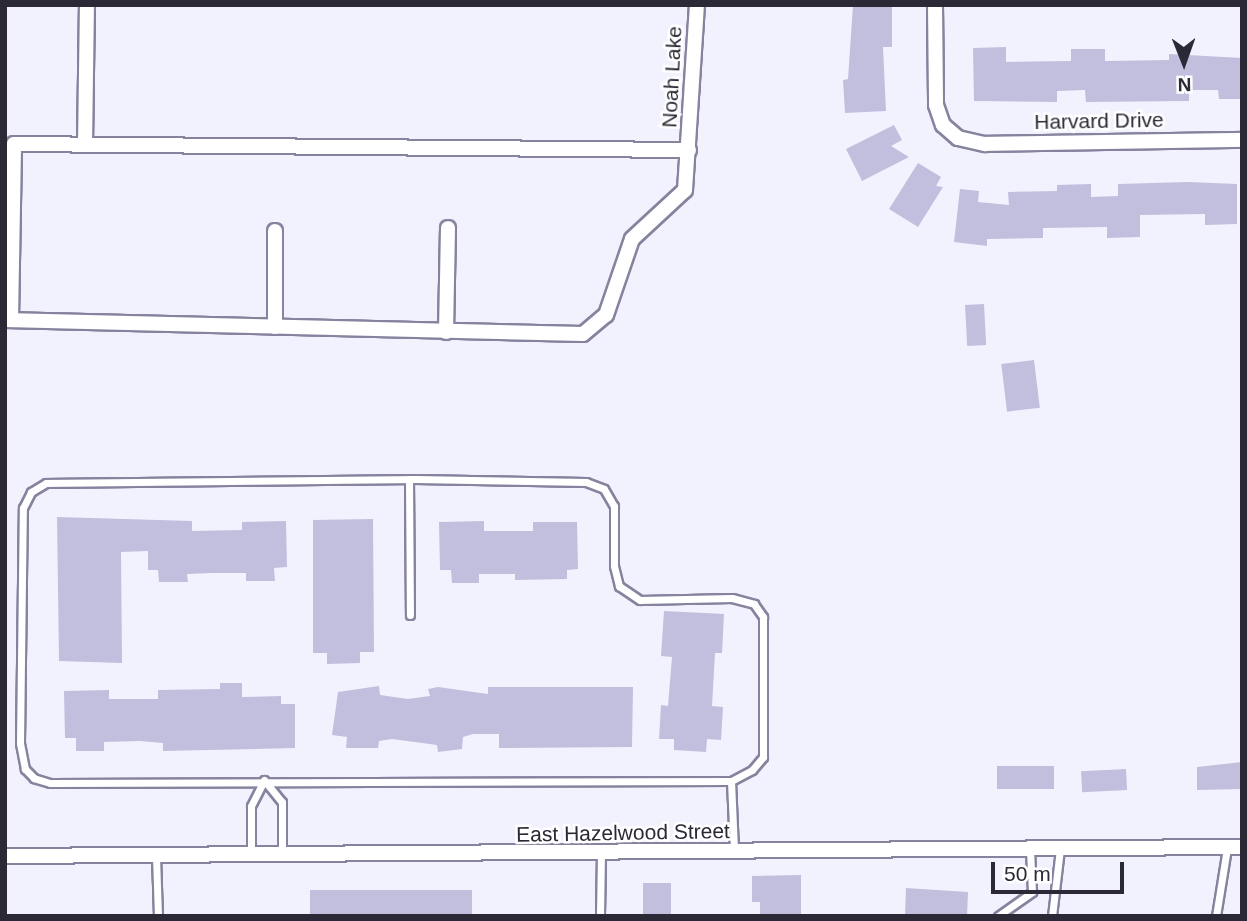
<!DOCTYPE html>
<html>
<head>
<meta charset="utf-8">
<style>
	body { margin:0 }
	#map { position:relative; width:1247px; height:921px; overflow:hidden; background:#f2f2fe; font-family:Arial,sans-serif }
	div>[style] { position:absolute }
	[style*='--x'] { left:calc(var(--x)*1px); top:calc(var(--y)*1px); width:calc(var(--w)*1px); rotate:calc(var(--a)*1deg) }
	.building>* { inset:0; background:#c1bfdd; transform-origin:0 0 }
	.roads { filter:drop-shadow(2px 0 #85839e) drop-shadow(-2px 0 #85839e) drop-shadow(0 2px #85839e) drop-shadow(0 -2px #85839e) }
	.lane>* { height:7px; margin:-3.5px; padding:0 3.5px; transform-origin:3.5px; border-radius:3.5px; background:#fff }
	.street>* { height:14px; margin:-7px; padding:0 7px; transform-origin:7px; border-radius:7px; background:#fff }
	span { translate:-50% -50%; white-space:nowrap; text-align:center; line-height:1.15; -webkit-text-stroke:5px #fff; paint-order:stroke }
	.street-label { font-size:21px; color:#2a2935 }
	.frame { position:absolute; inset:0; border:7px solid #2a2935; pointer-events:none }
	.north { position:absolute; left:1149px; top:28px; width:70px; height:70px; -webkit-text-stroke:5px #fff; paint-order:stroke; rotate:179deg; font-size:19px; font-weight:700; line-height:28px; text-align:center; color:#2a2935 }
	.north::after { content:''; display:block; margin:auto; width:24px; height:32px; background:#2a2935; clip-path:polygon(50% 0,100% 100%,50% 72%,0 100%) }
	.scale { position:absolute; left:991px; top:862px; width:133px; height:32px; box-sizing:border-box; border:4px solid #2a2935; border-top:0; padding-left:9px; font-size:21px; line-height:24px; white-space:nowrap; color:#2a2935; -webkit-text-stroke:5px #fff; paint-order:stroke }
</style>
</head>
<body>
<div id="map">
	<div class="building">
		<i style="clip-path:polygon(853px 5px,892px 5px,892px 47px,883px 47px,886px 111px,845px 113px,843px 80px,848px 79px)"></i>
		<i style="clip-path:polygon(1006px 47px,1006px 62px,1071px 61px,1071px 49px,1105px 49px,1105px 61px,1169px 60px,1169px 54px,1242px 58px,1242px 99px,1219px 99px,1218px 90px,1189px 90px,1189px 101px,1086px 102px,1085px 90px,1057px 91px,1057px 102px,974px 101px,973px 48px)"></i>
		<i style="clip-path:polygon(894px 125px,902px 140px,891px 146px,909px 157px,862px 181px,846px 149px)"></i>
		<i style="clip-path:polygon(918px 163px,941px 177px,936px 186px,943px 187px,918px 227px,889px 209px)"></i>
		<i style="clip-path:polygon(1188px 182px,1237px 184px,1237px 224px,1205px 225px,1205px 214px,1140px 215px,1140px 237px,1107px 238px,1107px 227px,1043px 228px,1043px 238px,987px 239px,987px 246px,954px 242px,960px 189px,979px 191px,978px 202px,1009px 205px,1008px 192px,1057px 191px,1057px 185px,1091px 184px,1091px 197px,1118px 196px,1118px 184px)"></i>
		<i style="left:984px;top:304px;width:41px;height:19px;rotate:87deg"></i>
		<i style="left:1034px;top:360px;width:48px;height:33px;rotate:83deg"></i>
		<i style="clip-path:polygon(57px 517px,192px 521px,192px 531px,242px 530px,242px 522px,286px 521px,287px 567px,274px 568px,275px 581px,246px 581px,246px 573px,212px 573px,187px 574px,188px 582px,159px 582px,158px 570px,148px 570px,148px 551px,121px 552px,122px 663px,59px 661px)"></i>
		<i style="clip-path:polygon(373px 519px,374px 652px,360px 652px,360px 663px,327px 664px,327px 653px,313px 653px,313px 520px)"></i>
		<i style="clip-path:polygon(484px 521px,484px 531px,533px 531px,533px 522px,577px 522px,578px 569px,567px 570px,567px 579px,515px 580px,515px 574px,479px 574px,479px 583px,452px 583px,451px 570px,440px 570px,439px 522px)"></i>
		<i style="clip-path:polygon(664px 611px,724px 614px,722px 653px,715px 653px,712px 706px,723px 707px,721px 740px,707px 739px,706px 752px,674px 750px,674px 739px,659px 739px,661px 705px,668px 706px,672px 657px,661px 656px)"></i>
		<i style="clip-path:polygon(220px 683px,242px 683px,242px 697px,281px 696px,281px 704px,295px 704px,295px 748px,163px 751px,163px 743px,140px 741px,104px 742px,104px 751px,76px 751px,76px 738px,65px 738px,64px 691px,109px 690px,109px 699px,158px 699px,158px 690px,220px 689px)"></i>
		<i style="clip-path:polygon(379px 686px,380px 695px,408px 699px,430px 696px,428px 689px,438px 687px,488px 694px,488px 687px,633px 687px,632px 747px,499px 748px,499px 734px,473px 734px,463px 737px,462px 749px,438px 752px,437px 745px,392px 739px,379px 741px,378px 748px,346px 748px,347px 737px,332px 735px,338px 692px)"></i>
		<i style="clip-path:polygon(1242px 762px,1242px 789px,1197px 790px,1197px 767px)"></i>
		<i style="left:1054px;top:766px;width:23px;height:57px;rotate:90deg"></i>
		<i style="left:1126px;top:769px;width:21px;height:45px;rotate:87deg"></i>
		<i style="clip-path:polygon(801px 875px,801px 916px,760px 916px,760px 902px,752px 902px,752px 876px)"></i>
		<i style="left:643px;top:883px;width:28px;height:33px"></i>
		<i style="clip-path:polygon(906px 888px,968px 892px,967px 916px,905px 916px)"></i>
		<i style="left:310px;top:890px;width:162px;height:26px"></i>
	</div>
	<div class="roads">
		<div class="lane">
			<i style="--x:409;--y:479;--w:136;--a:89.6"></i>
			<i style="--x:415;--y:479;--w:171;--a:1"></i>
			<i style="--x:586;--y:482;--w:19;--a:21"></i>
			<i style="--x:604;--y:489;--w:20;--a:60"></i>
			<i style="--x:614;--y:506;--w:60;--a:90"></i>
			<i style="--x:614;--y:566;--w:21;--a:76"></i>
			<i style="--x:619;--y:586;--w:25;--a:34"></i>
			<i style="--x:640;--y:600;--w:92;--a:-1.2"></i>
			<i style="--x:732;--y:598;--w:23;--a:15"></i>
			<i style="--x:754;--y:604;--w:16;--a:55"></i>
			<i style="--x:763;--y:617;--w:140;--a:90"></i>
			<i style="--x:763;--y:757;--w:17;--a:130"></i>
			<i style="--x:752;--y:770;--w:24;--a:152"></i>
			<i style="--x:731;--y:781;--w:681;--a:179.83"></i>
			<i style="--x:50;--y:783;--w:17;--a:-163"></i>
			<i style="--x:34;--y:778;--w:13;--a:-135"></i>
			<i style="--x:25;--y:769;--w:26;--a:-101"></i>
			<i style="--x:20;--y:743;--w:235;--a:-89.3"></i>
			<i style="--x:23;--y:508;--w:18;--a:-63"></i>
			<i style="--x:31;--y:492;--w:17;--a:-31"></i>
			<i style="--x:46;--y:483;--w:369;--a:-0.6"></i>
			<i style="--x:731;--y:781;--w:69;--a:87.5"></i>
			<i style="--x:251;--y:855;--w:49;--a:-90"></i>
			<i style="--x:251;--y:806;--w:29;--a:-63"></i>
			<i style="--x:264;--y:780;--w:28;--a:51"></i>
			<i style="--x:282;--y:802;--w:53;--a:90"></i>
			<i style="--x:156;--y:856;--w:60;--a:88.1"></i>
			<i style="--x:600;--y:916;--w:62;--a:-89.1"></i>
			<i style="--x:998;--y:916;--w:42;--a:-35.2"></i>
			<i style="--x:1032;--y:892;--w:42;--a:-92.7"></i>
			<i style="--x:1052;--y:916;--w:67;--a:-83.2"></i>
			<i style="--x:1216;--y:916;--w:69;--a:-80.8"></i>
		</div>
		<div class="street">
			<i style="--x:935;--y:5;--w:100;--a:89.4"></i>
			<i style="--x:936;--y:105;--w:21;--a:71"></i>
			<i style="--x:943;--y:125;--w:20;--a:41"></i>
			<i style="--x:958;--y:138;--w:28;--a:13"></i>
			<i style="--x:985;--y:144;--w:257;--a:-0.9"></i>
			<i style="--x:85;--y:145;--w:140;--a:-89.2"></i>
			<i style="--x:275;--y:231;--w:96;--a:90"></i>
			<i style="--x:5;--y:320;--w:578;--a:1.39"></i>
			<i style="--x:583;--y:334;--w:30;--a:-40"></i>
			<i style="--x:606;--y:315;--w:80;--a:-71.1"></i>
			<i style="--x:632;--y:239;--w:72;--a:-42.8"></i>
			<i style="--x:685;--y:190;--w:185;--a:-86.3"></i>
			<i style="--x:11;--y:320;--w:176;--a:-89"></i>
			<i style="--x:14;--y:144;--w:675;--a:0.51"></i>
			<i style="--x:446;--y:332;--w:104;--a:-88.9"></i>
			<i style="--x:5;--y:856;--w:1237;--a:-0.42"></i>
		</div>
	</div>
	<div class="street-label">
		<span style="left:672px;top:77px;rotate:-87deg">Noah Lake</span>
		<span style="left:1099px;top:121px;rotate:-1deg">Harvard Drive</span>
		<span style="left:623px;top:833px;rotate:-1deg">East Hazelwood Street</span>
	</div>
	<div class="frame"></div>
	<div class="north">N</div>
	<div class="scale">50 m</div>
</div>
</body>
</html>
